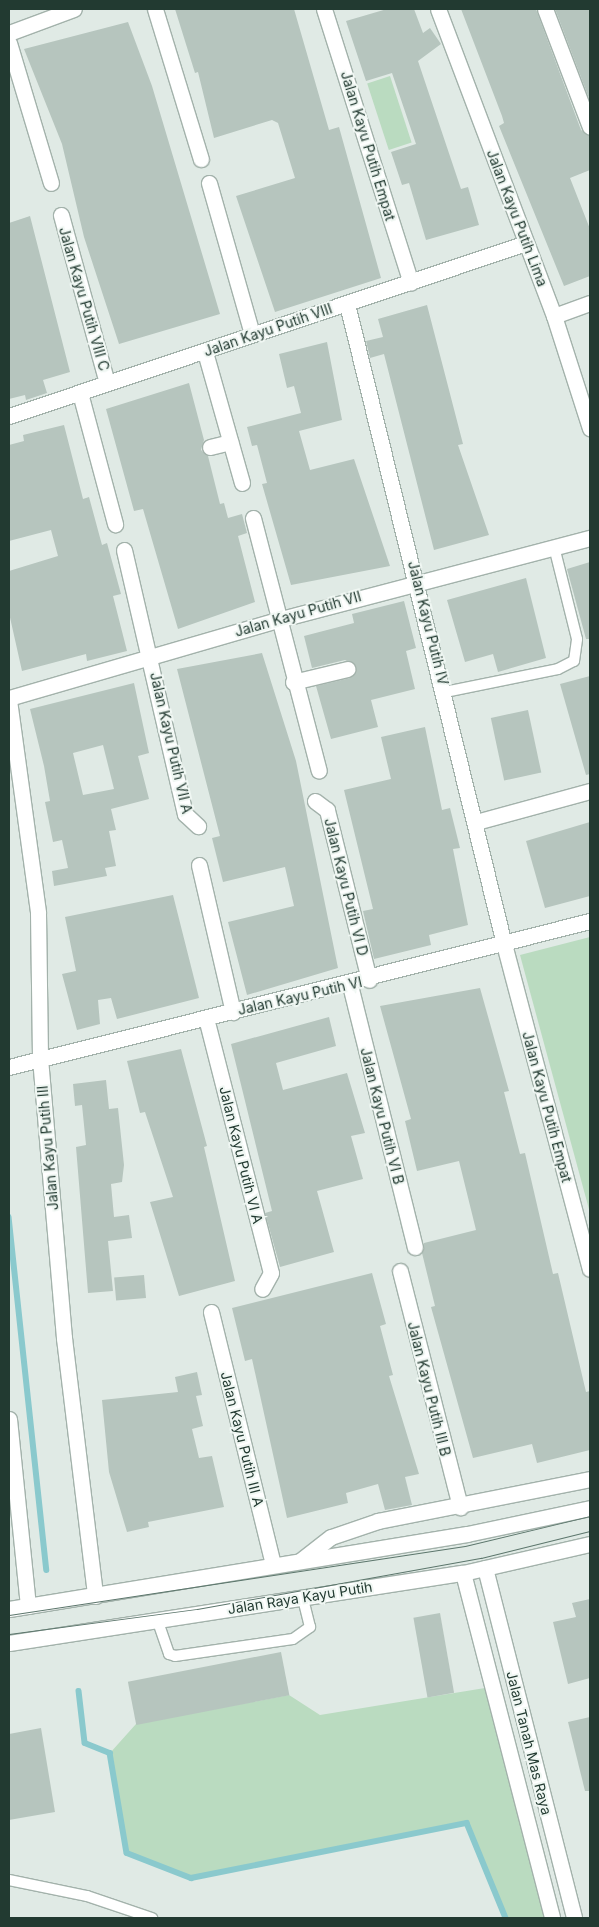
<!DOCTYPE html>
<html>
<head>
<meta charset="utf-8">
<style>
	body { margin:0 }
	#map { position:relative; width:599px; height:1927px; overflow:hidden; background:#e0eae5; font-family:Inter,sans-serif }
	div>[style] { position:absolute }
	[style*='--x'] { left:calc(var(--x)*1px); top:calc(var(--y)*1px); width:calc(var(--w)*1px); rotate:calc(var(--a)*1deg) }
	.green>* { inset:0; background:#badbc0; transform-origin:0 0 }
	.stream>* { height:5.5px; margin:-2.75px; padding:0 2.75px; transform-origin:2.75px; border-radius:2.75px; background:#8ac9cd }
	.building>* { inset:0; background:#b6c5be; transform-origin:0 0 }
	.roads { filter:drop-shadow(1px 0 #a3b2ab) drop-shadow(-1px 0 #a3b2ab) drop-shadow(0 1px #a3b2ab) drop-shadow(0 -1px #a3b2ab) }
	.service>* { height:10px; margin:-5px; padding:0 5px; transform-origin:5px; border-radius:5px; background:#fff }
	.minor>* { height:15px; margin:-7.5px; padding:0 7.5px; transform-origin:7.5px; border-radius:7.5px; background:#fff }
	.tertiary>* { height:15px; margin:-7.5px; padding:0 7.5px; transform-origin:7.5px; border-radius:7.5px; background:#fff }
	.secondary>* { height:15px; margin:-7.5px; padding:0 7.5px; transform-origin:7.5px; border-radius:7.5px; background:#fff }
	.tram>* { height:1px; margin:-0.5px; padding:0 0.5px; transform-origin:0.5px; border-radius:0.5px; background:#5c766c }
	span { translate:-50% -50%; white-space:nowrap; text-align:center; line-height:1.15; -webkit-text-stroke:4px #f0f7f3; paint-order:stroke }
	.street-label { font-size:14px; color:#223a31 }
	.frame { position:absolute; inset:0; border:10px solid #223a31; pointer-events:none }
</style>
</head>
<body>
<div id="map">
	<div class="green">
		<i style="left:390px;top:76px;width:70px;height:24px;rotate:72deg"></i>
		<i style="clip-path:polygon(590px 937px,590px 1213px,520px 955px)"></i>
		<i style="clip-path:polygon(491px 1687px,550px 1918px,506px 1918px,466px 1823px,191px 1878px,127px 1853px,110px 1753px,136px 1724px,289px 1695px,320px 1715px)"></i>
	</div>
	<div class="stream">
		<i style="--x:9;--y:1217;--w:355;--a:83.9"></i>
		<i style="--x:79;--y:1691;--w:52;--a:83.4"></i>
		<i style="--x:85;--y:1743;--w:27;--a:22"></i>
		<i style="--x:110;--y:1753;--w:101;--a:80.4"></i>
		<i style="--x:127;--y:1853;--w:69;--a:21.3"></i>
		<i style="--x:191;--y:1878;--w:281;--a:-11.3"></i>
		<i style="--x:467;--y:1823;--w:103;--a:67.7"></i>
	</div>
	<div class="building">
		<i style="clip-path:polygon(175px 9px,294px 9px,329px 130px,339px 127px,381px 278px,275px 312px,236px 196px,295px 178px,278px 123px,272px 120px,214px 138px,198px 72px,195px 73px)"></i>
		<i style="clip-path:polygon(387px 9px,414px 9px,423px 33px,430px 28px,441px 44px,418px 61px,461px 189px,468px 187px,479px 225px,426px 240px,409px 183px,402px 185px,391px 152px,416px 144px,392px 73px,366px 81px,346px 21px)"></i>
		<i style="clip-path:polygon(461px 9px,536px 9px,581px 130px,590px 136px,590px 170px,570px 178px,590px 229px,590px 276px,564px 286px,499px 126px,504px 123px,502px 116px)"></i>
		<i style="clip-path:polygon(555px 9px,590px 9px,590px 101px)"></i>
		<i style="clip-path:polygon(128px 22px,152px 86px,220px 314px,119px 344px,84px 237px,62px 144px,24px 49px)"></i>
		<i style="clip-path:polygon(30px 216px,70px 372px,43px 380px,47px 393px,26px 400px,25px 395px,9px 399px,9px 223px)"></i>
		<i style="clip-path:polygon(427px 305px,463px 444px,458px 445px,489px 535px,434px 550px,384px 354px,370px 358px,366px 341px,383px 337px,378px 319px)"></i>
		<i style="clip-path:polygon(327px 342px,342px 420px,299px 431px,310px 470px,354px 459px,390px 566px,291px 585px,262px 484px,267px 483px,257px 445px,252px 446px,247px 427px,301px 413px,294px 386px,287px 388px,279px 354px)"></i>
		<i style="clip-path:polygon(189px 383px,204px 440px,201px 450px,208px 456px,220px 504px,224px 503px,228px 518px,242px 514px,247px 533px,238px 536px,255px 602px,178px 629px,143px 509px,134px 511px,106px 409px)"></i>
		<i style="clip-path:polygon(64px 425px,83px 499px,89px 497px,102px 545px,107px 543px,121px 594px,113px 596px,127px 651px,87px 661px,86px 654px,22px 671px,9px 613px,9px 571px,58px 556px,51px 530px,9px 541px,9px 445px,24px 441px,23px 435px)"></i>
		<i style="clip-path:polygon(590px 562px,590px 639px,586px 639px,567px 569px)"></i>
		<i style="clip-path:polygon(526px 578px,546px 658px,498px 672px,493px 654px,465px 662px,447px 600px)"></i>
		<i style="clip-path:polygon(404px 601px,416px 648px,406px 651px,415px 689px,371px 700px,378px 727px,331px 739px,316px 686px,350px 678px,356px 666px,345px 660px,312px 668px,304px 636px,354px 623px,352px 614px)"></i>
		<i style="clip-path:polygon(262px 653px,296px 761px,338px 968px,247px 995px,228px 922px,294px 906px,285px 867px,223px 882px,212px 838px,220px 836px,177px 669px)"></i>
		<i style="clip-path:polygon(590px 676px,590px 774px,586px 775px,560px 684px)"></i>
		<i style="clip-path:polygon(evenodd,134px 683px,149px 753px,138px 756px,149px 799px,111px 809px,116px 830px,109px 831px,116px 866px,105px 868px,107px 876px,54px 886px,52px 871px,68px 868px,62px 840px,53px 842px,45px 802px,50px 801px,44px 766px,30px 709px,134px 683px,103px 745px,114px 789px,83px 795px,73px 753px,103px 745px)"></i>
		<i style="left:528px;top:710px;width:64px;height:38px;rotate:78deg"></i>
		<i style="clip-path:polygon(425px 727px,442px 810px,450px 808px,460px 848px,453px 849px,468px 925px,429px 935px,431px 945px,374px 959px,363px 911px,373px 909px,344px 790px,391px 779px,381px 737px)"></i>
		<i style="clip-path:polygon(590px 822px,590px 896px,545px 908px,526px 841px)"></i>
		<i style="clip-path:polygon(173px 895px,199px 998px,117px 1019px,111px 998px,98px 1000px,100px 1024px,77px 1030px,62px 974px,76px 971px,65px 917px)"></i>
		<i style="clip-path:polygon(480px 988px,509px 1091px,504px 1092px,520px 1154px,525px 1153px,553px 1274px,558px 1273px,586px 1392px,590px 1391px,590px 1450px,537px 1463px,532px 1444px,473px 1458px,431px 1307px,435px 1306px,422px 1253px,424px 1243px,476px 1230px,459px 1161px,417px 1171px,405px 1121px,411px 1119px,380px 1006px)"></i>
		<i style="clip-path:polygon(329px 1017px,336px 1046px,276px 1063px,283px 1090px,347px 1073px,365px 1133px,351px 1136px,363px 1179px,317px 1191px,334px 1252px,280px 1267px,265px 1213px,272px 1211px,231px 1044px)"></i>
		<i style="clip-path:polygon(181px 1049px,207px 1146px,204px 1147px,235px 1281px,179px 1296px,150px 1202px,173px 1197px,145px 1112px,140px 1113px,127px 1061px)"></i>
		<i style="clip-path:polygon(106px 1080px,109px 1109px,118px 1108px,124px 1165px,122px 1182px,111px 1184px,114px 1217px,129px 1215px,132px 1238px,108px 1241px,113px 1291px,88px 1293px,76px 1147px,86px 1145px,82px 1105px,75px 1106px,73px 1084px)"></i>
		<i style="clip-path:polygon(372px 1273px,386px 1324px,380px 1326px,393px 1375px,389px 1376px,419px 1474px,405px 1477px,412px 1505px,385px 1510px,378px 1484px,346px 1493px,348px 1503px,287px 1518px,252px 1359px,245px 1361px,232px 1308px)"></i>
		<i style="left:144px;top:1275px;width:23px;height:30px;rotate:85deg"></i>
		<i style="clip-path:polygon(197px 1372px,202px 1395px,196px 1396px,203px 1426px,192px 1429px,199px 1458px,212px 1456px,224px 1507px,148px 1522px,149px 1527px,127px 1532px,109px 1472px,102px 1400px,178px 1392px,175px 1377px)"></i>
		<i style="clip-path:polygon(590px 1599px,590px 1678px,568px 1684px,553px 1622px,576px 1617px,572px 1603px)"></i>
		<i style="left:440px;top:1613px;width:81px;height:27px;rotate:80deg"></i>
		<i style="left:281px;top:1652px;width:44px;height:156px;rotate:79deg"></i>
		<i style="clip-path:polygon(590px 1717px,590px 1791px,585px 1791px,568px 1722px)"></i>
		<i style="clip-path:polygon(41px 1728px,55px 1812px,9px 1820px,9px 1734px)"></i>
	</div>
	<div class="roads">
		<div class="service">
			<i style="--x:445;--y:692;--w:115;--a:-11.5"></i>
			<i style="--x:558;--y:669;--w:18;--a:-27"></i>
			<i style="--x:574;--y:661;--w:22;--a:-82"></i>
			<i style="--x:577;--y:639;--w:95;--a:-104"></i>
			<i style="--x:157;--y:1619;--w:37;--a:71"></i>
			<i style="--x:169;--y:1654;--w:6;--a:18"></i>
			<i style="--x:175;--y:1656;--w:119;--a:-8.2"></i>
			<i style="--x:293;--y:1639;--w:21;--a:-35"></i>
			<i style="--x:310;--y:1627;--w:30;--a:-104"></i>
			<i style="--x:9;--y:1880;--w:80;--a:11.6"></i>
			<i style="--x:87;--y:1896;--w:69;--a:18.7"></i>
		</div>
		<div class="minor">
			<i style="--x:155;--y:9;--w:157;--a:73"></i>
			<i style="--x:324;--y:9;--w:287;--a:72.4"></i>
			<i style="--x:438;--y:9;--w:328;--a:69.3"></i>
			<i style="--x:554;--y:316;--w:118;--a:72.2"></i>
			<i style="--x:545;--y:9;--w:126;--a:69.1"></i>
			<i style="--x:9;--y:33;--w:69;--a:-20.3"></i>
			<i style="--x:9;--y:43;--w:146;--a:73.3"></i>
			<i style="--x:209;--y:183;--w:157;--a:74.1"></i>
			<i style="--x:61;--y:215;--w:174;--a:74.7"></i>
			<i style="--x:347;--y:304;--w:659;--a:76.22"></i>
			<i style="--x:504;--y:944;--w:336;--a:75.2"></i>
			<i style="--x:554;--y:316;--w:38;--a:-20"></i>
			<i style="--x:205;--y:352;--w:136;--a:74.2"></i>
			<i style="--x:80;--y:393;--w:136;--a:75"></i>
			<i style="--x:9;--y:416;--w:545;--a:-18.5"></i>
			<i style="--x:210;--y:447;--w:21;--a:-14"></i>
			<i style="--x:253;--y:518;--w:261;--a:75.4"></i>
			<i style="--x:124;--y:550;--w:271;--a:77"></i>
			<i style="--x:185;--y:814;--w:18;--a:43"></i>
			<i style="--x:293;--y:682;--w:56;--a:-13.5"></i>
			<i style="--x:9;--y:698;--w:279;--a:-16.2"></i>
			<i style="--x:277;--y:620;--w:324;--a:-14.7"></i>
			<i style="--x:9;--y:700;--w:215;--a:82.2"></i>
			<i style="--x:38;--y:913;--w:145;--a:89.2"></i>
			<i style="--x:40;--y:1058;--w:281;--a:85.1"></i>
			<i style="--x:64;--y:1338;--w:260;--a:83.1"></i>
			<i style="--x:315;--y:801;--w:15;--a:37"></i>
			<i style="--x:327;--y:810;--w:175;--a:76.1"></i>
			<i style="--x:476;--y:822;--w:118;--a:-15.2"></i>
			<i style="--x:199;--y:865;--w:151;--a:77"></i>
			<i style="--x:350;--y:985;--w:270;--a:76.1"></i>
			<i style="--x:206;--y:1018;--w:263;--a:75.7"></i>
			<i style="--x:271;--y:1273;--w:18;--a:119"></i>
			<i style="--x:9;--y:1067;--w:599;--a:-14.11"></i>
			<i style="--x:400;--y:1271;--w:244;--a:75.7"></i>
			<i style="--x:211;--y:1312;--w:260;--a:76.2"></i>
		</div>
		<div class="tertiary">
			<i style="--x:9;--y:1419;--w:188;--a:84.2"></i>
			<i style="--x:300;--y:1561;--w:39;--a:-38"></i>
			<i style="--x:331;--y:1537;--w:50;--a:-18.8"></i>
			<i style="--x:378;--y:1521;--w:216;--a:-11.2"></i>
			<i style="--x:485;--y:1568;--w:361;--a:75.7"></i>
			<i style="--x:463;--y:1573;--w:356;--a:75.5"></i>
		</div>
		<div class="secondary">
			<i style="--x:9;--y:1609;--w:464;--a:-9.3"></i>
			<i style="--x:467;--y:1534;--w:126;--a:-11.9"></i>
			<i style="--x:9;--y:1643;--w:459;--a:-8.8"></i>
			<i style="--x:463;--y:1573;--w:130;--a:-12.9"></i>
		</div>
	</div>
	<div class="tram">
		<i style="--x:9;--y:1615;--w:461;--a:-8.6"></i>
		<i style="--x:465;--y:1546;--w:129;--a:-13.5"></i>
		<i style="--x:9;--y:1634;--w:190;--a:-7.6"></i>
		<i style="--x:197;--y:1609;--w:289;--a:-10.2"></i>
		<i style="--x:481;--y:1558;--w:112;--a:-13.9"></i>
	</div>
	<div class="street-label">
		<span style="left:368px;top:146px;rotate:73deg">Jalan Kayu Putih Empat</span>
		<span style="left:517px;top:218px;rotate:69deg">Jalan Kayu Putih Lima</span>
		<span style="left:84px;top:299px;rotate:74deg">Jalan Kayu Putih VIII C</span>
		<span style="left:268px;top:330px;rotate:-19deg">Jalan Kayu Putih VIII</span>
		<span style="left:298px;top:614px;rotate:-16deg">Jalan Kayu Putih VII</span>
		<span style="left:428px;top:623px;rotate:76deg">Jalan Kayu Putih IV</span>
		<span style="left:171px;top:743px;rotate:77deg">Jalan Kayu Putih VII A</span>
		<span style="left:346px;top:887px;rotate:76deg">Jalan Kayu Putih VI D</span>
		<span style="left:300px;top:996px;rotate:-13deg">Jalan Kayu Putih VI</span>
		<span style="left:547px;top:1107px;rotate:75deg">Jalan Kayu Putih Empat</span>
		<span style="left:382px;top:1116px;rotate:76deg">Jalan Kayu Putih VI B</span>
		<span style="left:48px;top:1148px;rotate:-95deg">Jalan Kayu Putih III</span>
		<span style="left:241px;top:1155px;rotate:76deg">Jalan Kayu Putih VI A</span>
		<span style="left:429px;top:1389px;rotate:76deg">Jalan Kayu Putih III B</span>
		<span style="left:242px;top:1439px;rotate:76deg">Jalan Kayu Putih III A</span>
		<span style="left:300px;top:1598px;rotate:-9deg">Jalan Raya Kayu Putih</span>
		<span style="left:529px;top:1743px;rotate:76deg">Jalan Tanah Mas Raya</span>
	</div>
	<div class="frame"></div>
</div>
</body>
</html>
